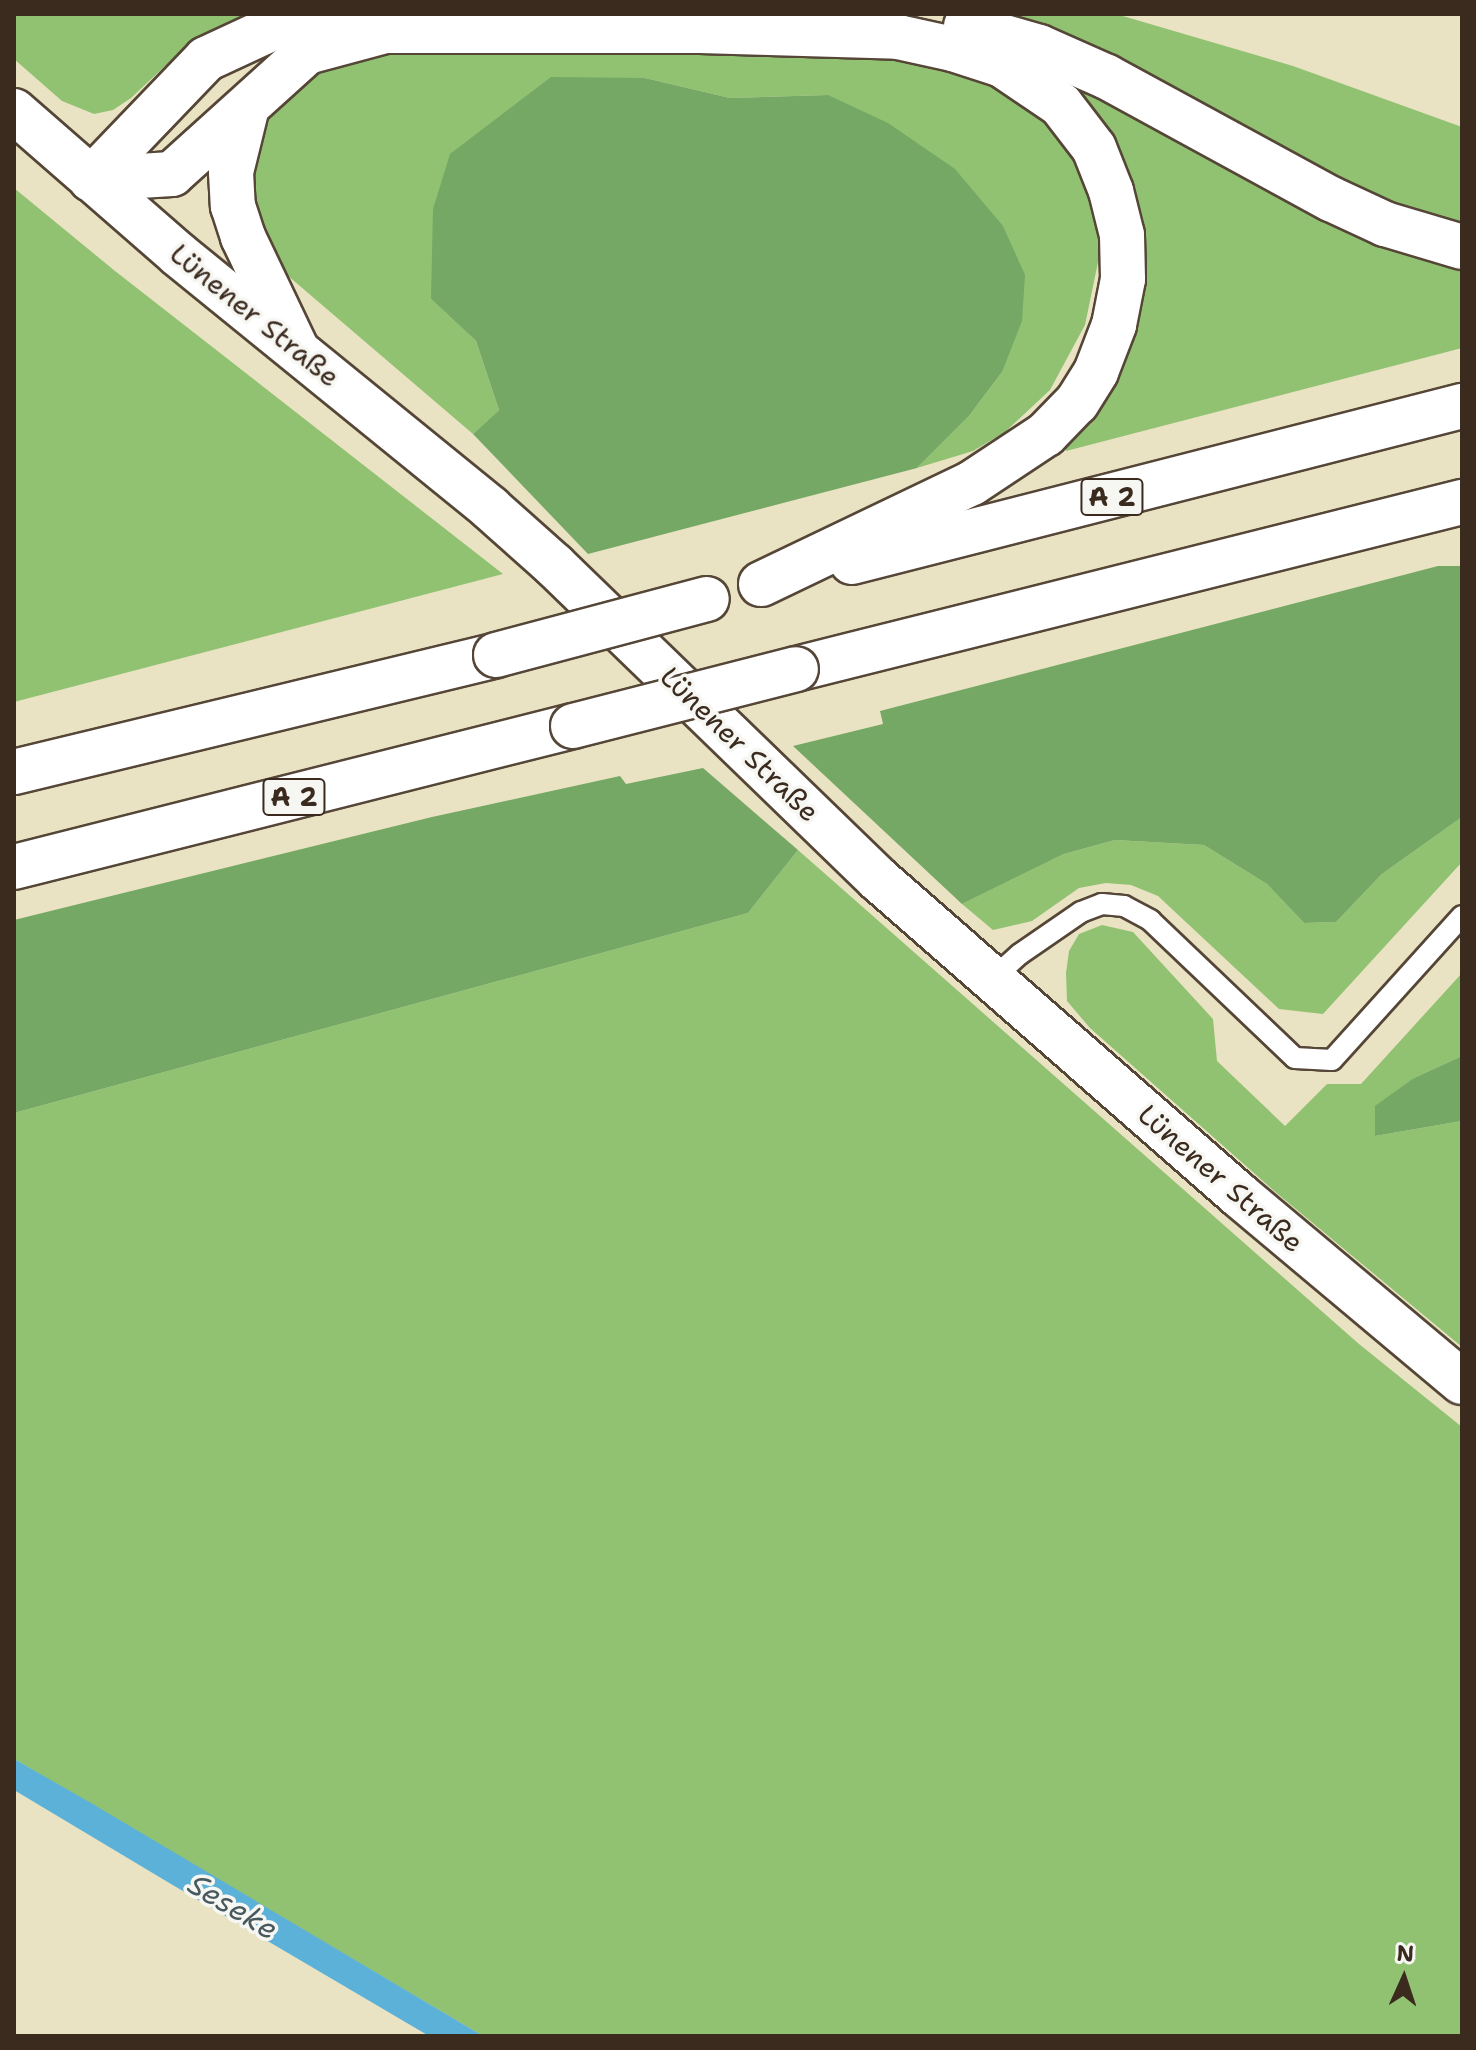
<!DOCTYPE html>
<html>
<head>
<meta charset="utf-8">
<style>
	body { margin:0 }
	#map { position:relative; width:1476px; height:2050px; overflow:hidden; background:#eae3c3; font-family:"Shantell Sans",sans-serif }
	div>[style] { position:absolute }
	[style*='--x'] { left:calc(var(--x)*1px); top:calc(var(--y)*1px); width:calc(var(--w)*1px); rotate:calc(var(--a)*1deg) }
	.green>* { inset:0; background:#91c272 }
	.forest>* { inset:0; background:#74a864 }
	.water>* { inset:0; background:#5cb1d8 }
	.roads { filter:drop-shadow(2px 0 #554637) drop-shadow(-2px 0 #554637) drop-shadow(0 2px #554637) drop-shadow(0 -2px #554637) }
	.lane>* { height:20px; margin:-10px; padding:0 10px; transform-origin:10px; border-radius:10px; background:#fff }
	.secondary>* { height:44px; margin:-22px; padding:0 22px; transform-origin:22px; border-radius:22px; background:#fff }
	.highway>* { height:44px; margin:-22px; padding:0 22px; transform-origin:22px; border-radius:22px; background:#fff }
	.bridges { filter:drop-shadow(2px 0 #554637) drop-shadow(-2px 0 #554637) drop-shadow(0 2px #554637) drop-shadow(0 -2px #554637) }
	.highway-bridge>* { height:44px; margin:-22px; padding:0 22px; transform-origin:22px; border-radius:22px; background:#fff }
	span { translate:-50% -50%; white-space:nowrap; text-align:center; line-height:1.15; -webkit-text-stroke:7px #f6f6f2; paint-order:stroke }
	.shield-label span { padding:2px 6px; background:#f6f6f2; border:2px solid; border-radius:6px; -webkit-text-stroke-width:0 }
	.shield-label { font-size:26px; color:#3b2a1e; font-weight:700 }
	.street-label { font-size:28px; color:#3b2a1e }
	.water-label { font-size:30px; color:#47595f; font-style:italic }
	.frame { position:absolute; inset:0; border:16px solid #3b2a1e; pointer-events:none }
	.north { position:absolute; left:1364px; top:1938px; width:80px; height:80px; -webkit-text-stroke:6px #f6f6f2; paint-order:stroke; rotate:3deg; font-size:22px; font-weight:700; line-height:32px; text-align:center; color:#3b2a1e }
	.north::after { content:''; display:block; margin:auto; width:28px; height:36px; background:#3b2a1e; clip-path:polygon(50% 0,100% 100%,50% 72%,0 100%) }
</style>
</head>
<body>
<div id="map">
	<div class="green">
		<i style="clip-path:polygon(14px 14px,250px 14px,182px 50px,131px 98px,113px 110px,94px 114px,62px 101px,14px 59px)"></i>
		<i style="clip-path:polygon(981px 14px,1116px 14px,1293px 66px,1462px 127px,1462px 224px,1356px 190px)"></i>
		<i style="clip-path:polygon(857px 45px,975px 72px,1039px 115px,1061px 139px,1080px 169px,1095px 208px,1102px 243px,1085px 325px,1050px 390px,1005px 432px,973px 451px,917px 468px,969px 416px,1002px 372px,828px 95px,730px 98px,645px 78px,431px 299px,476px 341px,499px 410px,473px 434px,280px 269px,249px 200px,261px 121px,286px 88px,355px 52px)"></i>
		<i style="clip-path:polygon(1084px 83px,1462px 260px,1462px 348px,1066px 451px,1063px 436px,1122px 346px,1076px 105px)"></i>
		<i style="clip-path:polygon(14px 188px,115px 271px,503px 574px,14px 702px)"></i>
		<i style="clip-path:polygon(1462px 817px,1462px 862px,1323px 1014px,1279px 1009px,1158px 896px,1131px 885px,1106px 883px,1079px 888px,1032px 921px,993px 930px,962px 904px,1064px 854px,1115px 840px,1204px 845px,1267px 884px,1304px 923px,1336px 922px,1382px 874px)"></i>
		<i style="clip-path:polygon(798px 850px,1359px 1344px,1462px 1427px,1462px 2036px,483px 2036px,14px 1759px,14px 1113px,748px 913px)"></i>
		<i style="clip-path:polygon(1102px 925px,1133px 932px,1213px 1019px,1217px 1061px,1285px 1126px,1327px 1084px,1361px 1084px,1462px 973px,1462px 1056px,1414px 1078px,1375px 1136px,1462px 1121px,1462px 1347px,1273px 1190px,1090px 1028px,1067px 1001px,1066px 973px,1069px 951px,1079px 934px)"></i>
	</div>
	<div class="forest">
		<i style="clip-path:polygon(551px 77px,645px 78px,730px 98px,828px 95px,888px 123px,955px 169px,1003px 226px,1025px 275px,1022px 321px,1002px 372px,969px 416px,917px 468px,588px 554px,473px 434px,499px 410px,476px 341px,431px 299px,433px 209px,450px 154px)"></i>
		<i style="clip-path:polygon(1438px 566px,1462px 566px,1462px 817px,1382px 874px,1336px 922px,1304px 923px,1267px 884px,1204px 845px,1115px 840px,1064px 854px,962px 904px,793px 746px,883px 724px,880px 711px)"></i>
		<i style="clip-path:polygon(703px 768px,798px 850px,748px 913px,14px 1113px,14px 920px,432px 817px,620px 776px,626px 784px)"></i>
		<i style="clip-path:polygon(1462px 1056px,1462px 1121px,1375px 1136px,1375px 1106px,1414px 1078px)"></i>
	</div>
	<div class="water">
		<i style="clip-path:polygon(14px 1759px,91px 1803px,483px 2036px,429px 2036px,171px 1884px,14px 1790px)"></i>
	</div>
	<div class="roads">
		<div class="lane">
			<i style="--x:991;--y:980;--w:39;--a:-42"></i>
			<i style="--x:1020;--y:954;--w:74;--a:-34.5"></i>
			<i style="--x:1081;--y:912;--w:22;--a:-21"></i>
			<i style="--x:1102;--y:904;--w:22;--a:5"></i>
			<i style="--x:1124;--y:906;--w:30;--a:28"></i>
			<i style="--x:1150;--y:920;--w:200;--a:43.6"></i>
			<i style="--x:1295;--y:1058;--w:37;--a:3"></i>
			<i style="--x:1332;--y:1060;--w:194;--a:-47.9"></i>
		</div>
		<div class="secondary">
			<i style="--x:14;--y:111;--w:219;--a:41.1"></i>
			<i style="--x:179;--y:255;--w:401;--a:39.1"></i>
			<i style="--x:490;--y:508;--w:86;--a:41.7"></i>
			<i style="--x:554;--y:565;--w:451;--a:44.1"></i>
			<i style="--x:878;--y:879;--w:480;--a:41.2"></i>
			<i style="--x:1239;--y:1195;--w:291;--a:40"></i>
		</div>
		<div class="highway">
			<i style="--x:966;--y:26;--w:76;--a:16"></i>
			<i style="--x:1039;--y:47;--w:74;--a:23.8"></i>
			<i style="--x:1107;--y:77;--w:255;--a:28.6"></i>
			<i style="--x:1331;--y:199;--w:60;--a:24.8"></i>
			<i style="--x:1385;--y:224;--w:80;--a:16.6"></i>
			<i style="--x:246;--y:111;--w:63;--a:103.8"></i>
			<i style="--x:231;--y:172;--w:34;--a:87"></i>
			<i style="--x:233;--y:206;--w:33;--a:72"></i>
			<i style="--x:243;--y:237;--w:123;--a:64.5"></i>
			<i style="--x:91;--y:179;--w:81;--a:-3.5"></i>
			<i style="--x:172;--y:174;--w:182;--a:-42.1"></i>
			<i style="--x:307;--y:52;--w:81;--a:-15.1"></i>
			<i style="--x:385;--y:31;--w:315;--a:0"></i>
			<i style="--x:700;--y:31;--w:198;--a:1.7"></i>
			<i style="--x:898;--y:37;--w:56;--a:12.3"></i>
			<i style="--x:953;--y:49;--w:52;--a:18.1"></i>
			<i style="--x:1002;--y:65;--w:71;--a:34.1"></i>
			<i style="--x:1061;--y:105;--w:54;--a:52.5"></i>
			<i style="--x:1094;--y:148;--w:46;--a:68.4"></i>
			<i style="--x:1111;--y:191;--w:45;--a:76"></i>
			<i style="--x:1122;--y:235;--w:44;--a:88.7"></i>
			<i style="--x:1123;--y:279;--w:47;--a:101.1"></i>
			<i style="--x:1114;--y:325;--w:50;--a:111"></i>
			<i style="--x:1096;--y:372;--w:36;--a:122"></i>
			<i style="--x:1077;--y:402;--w:45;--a:134.1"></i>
			<i style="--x:1046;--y:434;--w:89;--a:146.5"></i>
			<i style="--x:972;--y:483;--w:234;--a:154.4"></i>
			<i style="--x:91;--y:179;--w:166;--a:-46.2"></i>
			<i style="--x:206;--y:59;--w:76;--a:-24.9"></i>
			<i style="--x:275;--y:27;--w:78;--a:-9.6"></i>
			<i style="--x:852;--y:562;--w:630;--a:-14.35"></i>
			<i style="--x:796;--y:669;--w:687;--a:-14.08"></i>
			<i style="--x:14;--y:772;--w:496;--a:-13.6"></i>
			<i style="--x:14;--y:867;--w:577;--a:-14.16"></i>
		</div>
	</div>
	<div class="bridges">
		<div class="highway-bridge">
			<i style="--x:496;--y:655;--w:218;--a:-14.9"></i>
			<i style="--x:573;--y:726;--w:230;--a:-14.3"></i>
		</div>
	</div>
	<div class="shield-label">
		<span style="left:1112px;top:497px">A 2</span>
		<span style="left:294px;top:797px">A 2</span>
	</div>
	<div class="street-label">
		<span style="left:255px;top:315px;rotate:39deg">Lünener Straße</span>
		<span style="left:740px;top:744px;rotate:44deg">Lünener Straße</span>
		<span style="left:1221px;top:1178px;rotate:41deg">Lünener Straße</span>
	</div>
	<div class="water-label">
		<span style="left:233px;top:1907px;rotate:31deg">Seseke</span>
	</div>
	<div class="frame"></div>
	<div class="north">N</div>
</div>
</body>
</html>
